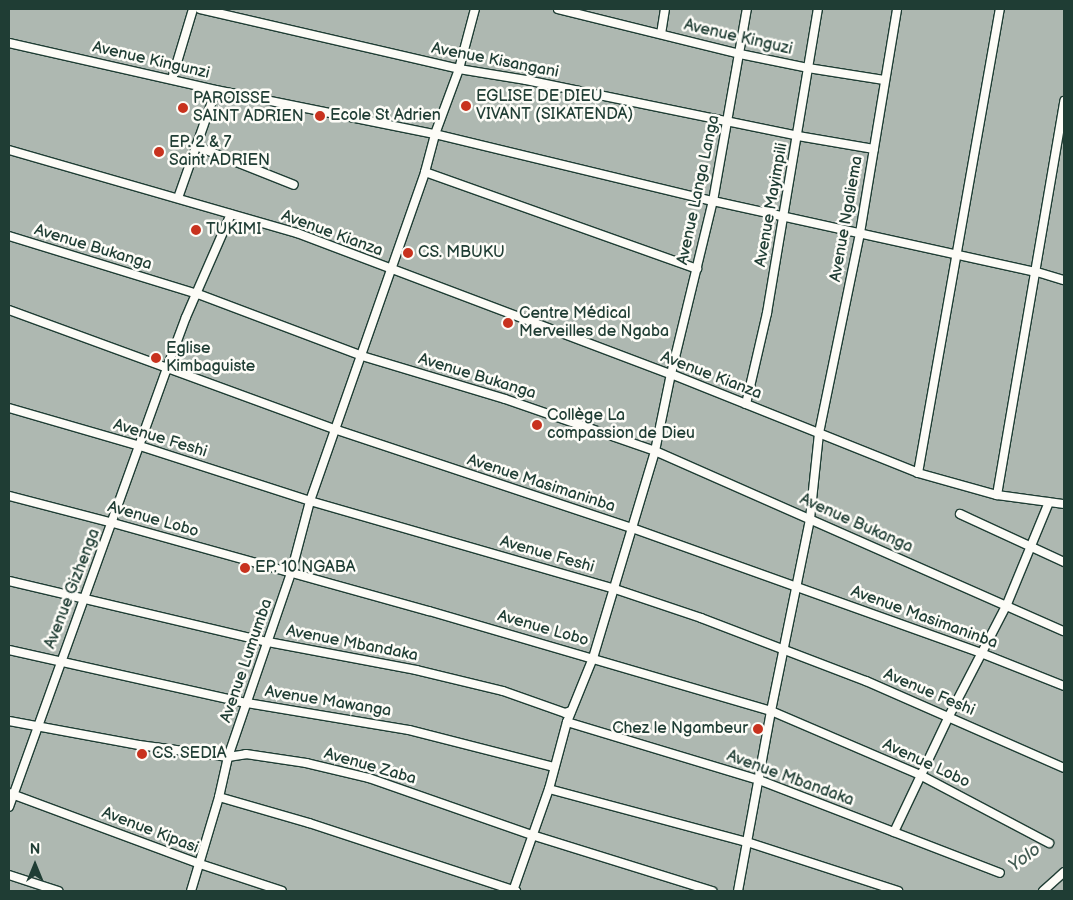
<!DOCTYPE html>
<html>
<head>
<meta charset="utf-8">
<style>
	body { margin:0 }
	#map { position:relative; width:1073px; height:900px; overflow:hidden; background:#fdfcf7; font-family:"Balsamiq Sans",sans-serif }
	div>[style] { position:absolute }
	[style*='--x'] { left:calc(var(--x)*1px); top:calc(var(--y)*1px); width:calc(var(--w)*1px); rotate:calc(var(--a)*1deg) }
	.water>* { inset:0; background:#aeb8b1; transform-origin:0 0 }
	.roads { filter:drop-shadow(1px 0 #1f3d34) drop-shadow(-1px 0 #1f3d34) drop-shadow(0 1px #1f3d34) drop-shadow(0 -1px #1f3d34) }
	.minor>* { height:8px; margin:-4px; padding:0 4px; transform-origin:4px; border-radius:4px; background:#fdfcf7 }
	.dots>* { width:14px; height:14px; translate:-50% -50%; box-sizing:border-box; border:2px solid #fdfcf7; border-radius:50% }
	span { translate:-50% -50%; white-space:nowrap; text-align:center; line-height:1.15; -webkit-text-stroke:5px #fdfcf7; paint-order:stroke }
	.street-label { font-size:16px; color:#1f3d34 }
	.poi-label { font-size:16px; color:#1f3d34 }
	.left { translate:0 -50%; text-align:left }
	.right { translate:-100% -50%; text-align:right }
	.water-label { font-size:18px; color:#435c53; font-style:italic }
	.frame { position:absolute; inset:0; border:10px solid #1f3d34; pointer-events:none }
	.north { position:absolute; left:10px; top:840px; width:50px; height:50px; -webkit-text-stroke:4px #fdfcf7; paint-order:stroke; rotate:0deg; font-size:14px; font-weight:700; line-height:20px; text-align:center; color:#1f3d34 }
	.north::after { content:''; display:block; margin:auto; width:18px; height:22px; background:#1f3d34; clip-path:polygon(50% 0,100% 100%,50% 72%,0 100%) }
</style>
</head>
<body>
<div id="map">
	<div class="water">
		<i style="left:9px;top:9px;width:1055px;height:882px"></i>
	</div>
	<div class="roads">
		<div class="minor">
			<i style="--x:200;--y:9;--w:266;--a:13"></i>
			<i style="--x:459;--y:69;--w:68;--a:9.3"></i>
			<i style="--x:526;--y:80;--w:278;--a:11.6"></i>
			<i style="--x:798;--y:136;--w:77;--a:9.7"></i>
			<i style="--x:558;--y:9;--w:187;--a:13.9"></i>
			<i style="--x:740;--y:54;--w:69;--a:11.6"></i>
			<i style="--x:808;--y:68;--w:77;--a:9"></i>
			<i style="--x:661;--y:34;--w:25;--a:-81"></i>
			<i style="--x:9;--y:43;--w:212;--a:12.8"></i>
			<i style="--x:216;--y:90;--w:223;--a:11.4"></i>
			<i style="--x:435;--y:134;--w:286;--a:13.6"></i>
			<i style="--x:713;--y:201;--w:332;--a:12.4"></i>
			<i style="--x:1037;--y:272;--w:28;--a:17"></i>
			<i style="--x:172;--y:79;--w:73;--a:-73.3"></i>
			<i style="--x:196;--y:146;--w:105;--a:21.7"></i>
			<i style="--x:9;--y:150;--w:300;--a:16.1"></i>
			<i style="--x:297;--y:233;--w:400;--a:20.7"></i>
			<i style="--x:671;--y:374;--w:266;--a:21.8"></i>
			<i style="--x:918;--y:473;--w:82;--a:15.6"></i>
			<i style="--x:997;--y:495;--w:68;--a:7.7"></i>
			<i style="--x:425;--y:172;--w:289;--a:19.6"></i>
			<i style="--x:178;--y:198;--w:114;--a:-70.6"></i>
			<i style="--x:9;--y:236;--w:198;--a:17.1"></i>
			<i style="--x:198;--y:294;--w:175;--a:20.7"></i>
			<i style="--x:362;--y:356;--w:149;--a:16.7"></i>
			<i style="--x:505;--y:399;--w:159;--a:19.1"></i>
			<i style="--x:655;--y:451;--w:447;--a:23.8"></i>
			<i style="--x:9;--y:310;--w:346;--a:20.1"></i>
			<i style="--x:334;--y:429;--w:314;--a:18.4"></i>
			<i style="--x:632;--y:528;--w:371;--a:19.7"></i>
			<i style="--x:981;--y:653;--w:89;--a:21.7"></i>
			<i style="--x:746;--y:404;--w:93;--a:-77"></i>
			<i style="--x:767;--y:313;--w:308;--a:-80.5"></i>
			<i style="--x:9;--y:408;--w:136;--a:16.2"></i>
			<i style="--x:140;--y:446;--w:179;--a:17.9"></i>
			<i style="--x:310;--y:501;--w:317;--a:16.1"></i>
			<i style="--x:615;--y:589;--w:91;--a:18.6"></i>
			<i style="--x:701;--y:618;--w:177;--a:20.9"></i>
			<i style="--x:866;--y:681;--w:216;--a:23.7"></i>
			<i style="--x:918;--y:473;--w:471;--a:-80"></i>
			<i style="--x:997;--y:495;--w:400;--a:-80.3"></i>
			<i style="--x:9;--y:496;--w:107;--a:14.6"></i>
			<i style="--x:113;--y:523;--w:328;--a:15.6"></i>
			<i style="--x:429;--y:611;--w:356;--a:16.3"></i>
			<i style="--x:771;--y:711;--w:162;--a:23.2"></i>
			<i style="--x:920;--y:775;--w:146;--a:27.8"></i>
			<i style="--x:960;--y:514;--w:115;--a:24.8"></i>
			<i style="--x:9;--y:581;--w:266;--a:13.3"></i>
			<i style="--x:268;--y:642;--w:151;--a:10.7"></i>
			<i style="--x:416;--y:670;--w:89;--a:13.6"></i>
			<i style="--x:503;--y:691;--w:66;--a:19.5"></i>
			<i style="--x:565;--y:713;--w:6;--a:-18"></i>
			<i style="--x:9;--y:650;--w:244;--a:12.6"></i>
			<i style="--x:247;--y:703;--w:164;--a:9.5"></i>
			<i style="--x:409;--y:730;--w:150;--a:14.3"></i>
			<i style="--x:9;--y:721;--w:132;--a:10.5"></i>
			<i style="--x:139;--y:745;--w:90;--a:7.7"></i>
			<i style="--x:228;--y:757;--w:18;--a:-9"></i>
			<i style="--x:246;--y:754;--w:61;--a:8.5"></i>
			<i style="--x:306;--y:763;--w:65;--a:13.4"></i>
			<i style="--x:369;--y:778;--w:173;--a:19.3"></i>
			<i style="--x:532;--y:835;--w:189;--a:17.3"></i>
			<i style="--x:567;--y:722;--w:201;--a:16.8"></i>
			<i style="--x:759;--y:780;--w:258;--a:21.1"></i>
			<i style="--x:549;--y:789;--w:205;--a:15"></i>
			<i style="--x:747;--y:842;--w:159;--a:18"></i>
			<i style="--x:9;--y:793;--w:204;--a:20.4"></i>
			<i style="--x:200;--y:864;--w:86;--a:18.2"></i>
			<i style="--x:219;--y:797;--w:94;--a:16.1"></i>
			<i style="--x:309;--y:823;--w:218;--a:18.2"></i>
			<i style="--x:9;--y:807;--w:467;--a:-70.2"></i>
			<i style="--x:167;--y:368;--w:54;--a:-69.6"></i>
			<i style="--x:186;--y:317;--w:112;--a:-66.4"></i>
			<i style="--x:894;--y:832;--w:128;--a:-64.6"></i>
			<i style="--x:949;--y:716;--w:126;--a:-62.6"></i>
			<i style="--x:1007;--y:604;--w:110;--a:-67.6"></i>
			<i style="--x:9;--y:875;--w:52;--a:18.1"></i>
			<i style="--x:191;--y:891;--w:98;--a:-73.4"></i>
			<i style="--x:219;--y:797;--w:41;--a:-77.3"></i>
			<i style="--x:228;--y:757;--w:194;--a:-71.1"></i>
			<i style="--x:291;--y:573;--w:74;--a:-75.2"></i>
			<i style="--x:310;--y:501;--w:349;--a:-70.7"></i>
			<i style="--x:425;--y:172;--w:39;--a:-75"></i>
			<i style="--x:435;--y:134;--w:69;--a:-69.7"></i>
			<i style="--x:459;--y:69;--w:62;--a:-75.1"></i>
			<i style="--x:513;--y:891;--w:108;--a:-70.6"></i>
			<i style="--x:549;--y:789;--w:69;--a:-75"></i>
			<i style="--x:567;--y:722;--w:69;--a:-67.9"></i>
			<i style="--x:593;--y:658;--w:216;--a:-73.3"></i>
			<i style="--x:655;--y:451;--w:79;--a:-78.3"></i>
			<i style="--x:671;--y:374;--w:178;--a:-76.4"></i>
			<i style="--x:713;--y:201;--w:195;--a:-80"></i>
			<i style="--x:738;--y:891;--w:183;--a:-79.6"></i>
			<i style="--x:771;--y:711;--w:196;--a:-78.5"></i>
			<i style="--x:810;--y:519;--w:86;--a:-84"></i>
			<i style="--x:819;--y:433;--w:204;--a:-78.4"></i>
			<i style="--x:860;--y:233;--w:227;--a:-80.6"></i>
			<i style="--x:1043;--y:891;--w:28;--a:-42"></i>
		</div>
	</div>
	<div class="dots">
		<i style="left:466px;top:106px;background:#c8321e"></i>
		<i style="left:183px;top:108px;background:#c8321e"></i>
		<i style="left:320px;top:116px;background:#c8321e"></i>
		<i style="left:159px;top:152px;background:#c8321e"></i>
		<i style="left:196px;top:230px;background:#c8321e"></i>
		<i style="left:408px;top:253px;background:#c8321e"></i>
		<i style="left:508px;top:323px;background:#c8321e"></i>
		<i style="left:156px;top:358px;background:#c8321e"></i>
		<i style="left:537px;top:425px;background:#c8321e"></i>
		<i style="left:245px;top:568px;background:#c8321e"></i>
		<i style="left:758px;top:729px;background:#c8321e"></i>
		<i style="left:142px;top:754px;background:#c8321e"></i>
	</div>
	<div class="street-label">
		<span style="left:738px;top:38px;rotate:13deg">Avenue Kinguzi</span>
		<span style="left:151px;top:61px;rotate:13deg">Avenue Kingunzi</span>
		<span style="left:495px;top:61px;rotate:11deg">Avenue Kisangani</span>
		<span style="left:699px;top:190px;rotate:-78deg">Avenue Langa Langa</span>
		<span style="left:772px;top:205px;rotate:-80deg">Avenue Mayimpili</span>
		<span style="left:847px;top:219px;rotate:-80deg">Avenue Ngaliema</span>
		<span style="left:332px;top:234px;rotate:20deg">Avenue Kianza</span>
		<span style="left:93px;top:248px;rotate:17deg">Avenue Bukanga</span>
		<span style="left:711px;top:376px;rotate:21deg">Avenue Kianza</span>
		<span style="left:477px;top:377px;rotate:17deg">Avenue Bukanga</span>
		<span style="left:160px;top:439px;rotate:17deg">Avenue Feshi</span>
		<span style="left:541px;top:484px;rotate:18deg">Avenue Masimaninba</span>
		<span style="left:153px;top:520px;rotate:16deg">Avenue Lobo</span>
		<span style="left:856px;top:524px;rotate:24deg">Avenue Bukanga</span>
		<span style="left:547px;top:555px;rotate:16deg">Avenue Feshi</span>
		<span style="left:73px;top:589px;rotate:-69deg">Avenue Gizhenga</span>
		<span style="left:924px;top:618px;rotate:20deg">Avenue Masimaninba</span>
		<span style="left:543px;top:629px;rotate:16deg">Avenue Lobo</span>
		<span style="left:352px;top:644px;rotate:11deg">Avenue Mbandaka</span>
		<span style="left:247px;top:661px;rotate:-71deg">Avenue Lumumba</span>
		<span style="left:929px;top:693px;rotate:23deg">Avenue Feshi</span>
		<span style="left:328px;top:702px;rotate:9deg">Avenue Mawanga</span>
		<span style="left:926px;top:764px;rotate:25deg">Avenue Lobo</span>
		<span style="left:370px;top:767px;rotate:16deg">Avenue Zaba</span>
		<span style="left:790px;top:779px;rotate:20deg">Avenue Mbandaka</span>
		<span style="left:150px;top:831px;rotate:21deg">Avenue Kipasi</span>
	</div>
	<div class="poi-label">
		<span class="left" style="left:476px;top:106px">EGLISE DE DIEU<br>VIVANT (SIKATENDA)</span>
		<span class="left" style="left:193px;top:108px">PAROISSE<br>SAINT ADRIEN</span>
		<span class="left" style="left:330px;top:116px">Ecole St Adrien</span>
		<span class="left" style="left:169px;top:152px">EP. 2 &amp; 7<br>Saint ADRIEN</span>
		<span class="left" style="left:206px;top:230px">TUKIMI</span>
		<span class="left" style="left:418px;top:253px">CS. MBUKU</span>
		<span class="left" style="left:519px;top:323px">Centre Médical<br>Merveilles de Ngaba</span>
		<span class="left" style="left:166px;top:358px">Eglise<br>Kimbaguiste</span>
		<span class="left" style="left:547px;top:425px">Collège La<br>compassion de Dieu</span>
		<span class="left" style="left:255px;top:568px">EP. 10 NGABA</span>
		<span class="right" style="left:748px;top:729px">Chez le Ngambeur</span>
		<span class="left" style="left:152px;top:754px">CS. SEDIA</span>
	</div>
	<div class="water-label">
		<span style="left:1025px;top:858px;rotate:-36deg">Yolo</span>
	</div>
	<div class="frame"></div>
	<div class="north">N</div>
</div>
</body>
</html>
